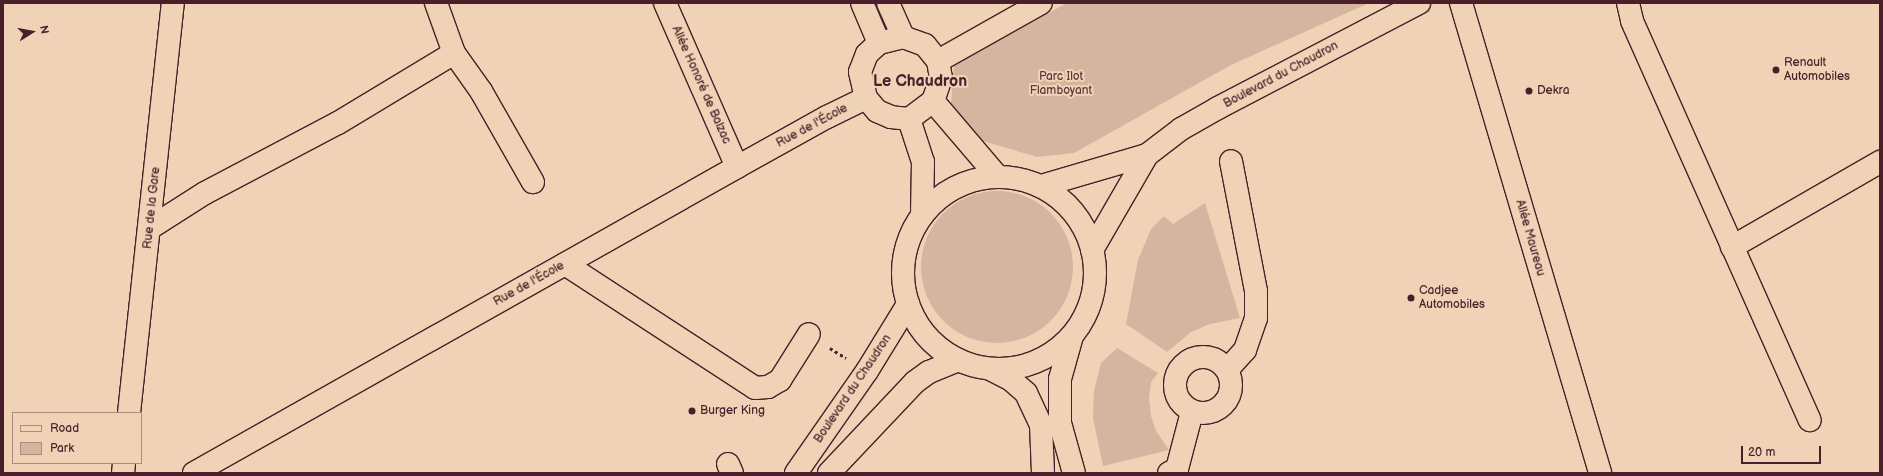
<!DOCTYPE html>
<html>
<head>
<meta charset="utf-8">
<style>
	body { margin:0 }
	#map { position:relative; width:1883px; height:476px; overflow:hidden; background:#f0d3b6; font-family:"Balsamiq Sans",sans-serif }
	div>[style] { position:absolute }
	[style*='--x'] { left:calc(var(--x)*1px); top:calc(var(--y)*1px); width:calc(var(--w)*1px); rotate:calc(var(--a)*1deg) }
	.green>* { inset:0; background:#d5b5a0 }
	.round { border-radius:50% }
	.path>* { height:2.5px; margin-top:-1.25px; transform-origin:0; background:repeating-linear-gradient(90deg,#4a1f2b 0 3px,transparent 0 6px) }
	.roads { filter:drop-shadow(1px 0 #4a1f2b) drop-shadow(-1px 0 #4a1f2b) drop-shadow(0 1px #4a1f2b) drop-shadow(0 -1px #4a1f2b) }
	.minor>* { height:22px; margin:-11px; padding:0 11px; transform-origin:11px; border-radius:11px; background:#f0d3b6 }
	.minor>.ring { margin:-11px; padding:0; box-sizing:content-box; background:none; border:22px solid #f0d3b6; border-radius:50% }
	.major>* { height:22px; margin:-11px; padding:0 11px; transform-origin:11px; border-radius:11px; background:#f0d3b6 }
	.major>.ring { margin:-11px; padding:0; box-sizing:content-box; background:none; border:22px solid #f0d3b6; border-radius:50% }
	.dots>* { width:11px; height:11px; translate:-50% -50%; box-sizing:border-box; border:2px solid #f0d3b6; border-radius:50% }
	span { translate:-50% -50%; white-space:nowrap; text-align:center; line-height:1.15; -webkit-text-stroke:4px #f0d3b6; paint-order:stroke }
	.poi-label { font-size:12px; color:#4a1f2b }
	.left { translate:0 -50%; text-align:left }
	.street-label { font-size:12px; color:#4a1f2b }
	.park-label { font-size:12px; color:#5f363d }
	.district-label { font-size:16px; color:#4a1f2b; font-weight:700 }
	.frame { position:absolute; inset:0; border:4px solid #4a1f2b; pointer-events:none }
	.legend { position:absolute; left:12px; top:412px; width:130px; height:52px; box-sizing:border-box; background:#f0d3b6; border:1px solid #ae8b7e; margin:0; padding:5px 7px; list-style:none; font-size:12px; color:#4a1f2b }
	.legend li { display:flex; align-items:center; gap:8px; height:20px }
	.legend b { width:20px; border:1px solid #ae8b7e }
	.north { position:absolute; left:12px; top:12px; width:40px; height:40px; -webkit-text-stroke:3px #f0d3b6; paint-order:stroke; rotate:79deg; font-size:11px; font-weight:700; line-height:16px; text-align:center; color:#4a1f2b }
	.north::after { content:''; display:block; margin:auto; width:14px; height:18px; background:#4a1f2b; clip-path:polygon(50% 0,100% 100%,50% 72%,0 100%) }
	.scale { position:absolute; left:1741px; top:446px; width:80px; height:18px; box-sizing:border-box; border:2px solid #4a1f2b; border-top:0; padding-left:5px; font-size:12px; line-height:14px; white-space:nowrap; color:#4a1f2b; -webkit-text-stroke:3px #f0d3b6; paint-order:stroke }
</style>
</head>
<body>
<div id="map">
	<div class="green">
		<i style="clip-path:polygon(1067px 3px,1369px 3px,1231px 65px,1074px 153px,1037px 157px,983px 141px,956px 117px,951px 104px,954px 65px)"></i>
		<i class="round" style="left:921px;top:191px;width:152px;height:152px"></i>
		<i style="clip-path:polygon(1205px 203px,1240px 318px,1210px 324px,1191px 332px,1167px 352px,1126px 324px,1138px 260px,1151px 229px,1164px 216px,1173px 224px)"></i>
		<i style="clip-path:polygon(1117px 348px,1158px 373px,1151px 382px,1149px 398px,1151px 416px,1156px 431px,1169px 450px,1103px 466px,1093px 418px,1094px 391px,1101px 363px)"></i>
	</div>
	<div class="path">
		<i style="--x:830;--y:348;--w:19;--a:32"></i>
	</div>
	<div class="roads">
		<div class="minor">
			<i style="--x:436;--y:3;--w:53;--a:70.2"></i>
			<i style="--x:665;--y:3;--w:179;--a:66.3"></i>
			<i style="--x:862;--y:3;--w:43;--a:67"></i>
			<i style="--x:888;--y:3;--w:37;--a:66"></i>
			<i style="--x:1461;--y:3;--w:490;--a:73.5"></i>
			<i style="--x:1628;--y:3;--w:18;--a:77"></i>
			<i style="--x:1632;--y:21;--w:437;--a:66"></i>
			<i style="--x:903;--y:37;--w:23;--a:20"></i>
			<i style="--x:925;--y:45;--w:21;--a:51"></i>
			<i style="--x:938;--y:61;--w:17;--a:80"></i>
			<i style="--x:941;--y:78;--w:24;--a:109"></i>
			<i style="--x:933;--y:101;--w:30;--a:143"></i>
			<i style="--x:909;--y:119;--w:18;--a:-174"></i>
			<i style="--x:891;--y:117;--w:15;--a:-157"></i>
			<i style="--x:877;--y:111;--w:17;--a:-130"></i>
			<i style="--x:866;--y:98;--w:27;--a:-103"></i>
			<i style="--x:860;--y:72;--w:19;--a:-69"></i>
			<i style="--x:867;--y:54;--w:16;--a:-43"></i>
			<i style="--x:879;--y:43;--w:25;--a:-14"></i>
			<i style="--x:938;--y:61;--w:118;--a:-29.4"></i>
			<i style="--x:933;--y:101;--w:100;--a:49.5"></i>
			<i style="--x:909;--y:119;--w:45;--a:72"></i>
			<i style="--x:923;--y:162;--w:53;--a:91.1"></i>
			<i style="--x:150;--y:228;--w:65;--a:-32.5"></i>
			<i style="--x:205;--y:193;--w:150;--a:-27.8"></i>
			<i style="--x:338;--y:123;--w:135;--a:-31.1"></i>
			<i style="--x:454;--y:53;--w:47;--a:54.6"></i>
			<i style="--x:481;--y:91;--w:105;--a:60.3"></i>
			<i style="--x:1732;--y:247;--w:171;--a:-29.9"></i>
			<i style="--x:565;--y:264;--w:227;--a:33.1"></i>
			<i style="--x:755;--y:388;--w:13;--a:-4"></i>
			<i style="--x:768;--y:387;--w:14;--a:-30"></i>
			<i style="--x:780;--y:380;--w:54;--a:-57.8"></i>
			<i style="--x:1072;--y:336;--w:45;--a:105.6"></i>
			<i style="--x:1060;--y:379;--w:44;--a:90"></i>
			<i style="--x:1060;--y:423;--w:52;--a:74.4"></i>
			<i class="ring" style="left:1175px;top:357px;width:34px;height:34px"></i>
			<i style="--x:990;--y:369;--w:22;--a:27"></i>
			<i style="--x:1010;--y:379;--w:21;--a:41"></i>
			<i style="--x:1026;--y:393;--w:35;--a:65"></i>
			<i style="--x:1041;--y:425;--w:48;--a:87.6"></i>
			<i style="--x:1227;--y:370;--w:27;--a:-48"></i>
			<i style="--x:1245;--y:350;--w:34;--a:-71"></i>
			<i style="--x:1256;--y:318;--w:27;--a:-90"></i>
			<i style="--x:1256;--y:291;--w:132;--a:-100.9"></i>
			<i style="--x:129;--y:413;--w:412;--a:-83.9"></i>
			<i style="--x:728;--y:464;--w:10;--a:66"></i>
			<i style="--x:123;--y:473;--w:10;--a:-84"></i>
			<i style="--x:194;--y:473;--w:623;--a:-29.4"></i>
			<i style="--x:737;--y:167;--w:103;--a:-29.1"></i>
			<i style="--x:827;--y:117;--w:43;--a:-26"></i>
			<i style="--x:1169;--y:473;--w:9;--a:-27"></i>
			<i style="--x:1177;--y:469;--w:59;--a:-75.3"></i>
		</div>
		<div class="major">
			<i class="ring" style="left:903px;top:177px;width:170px;height:170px"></i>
			<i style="--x:1041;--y:186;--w:110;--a:-16.3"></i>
			<i style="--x:1147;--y:155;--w:43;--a:-37.4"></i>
			<i style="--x:1181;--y:129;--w:43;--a:-29.6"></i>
			<i style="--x:1218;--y:108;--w:227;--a:-27.6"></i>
			<i style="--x:1092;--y:250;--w:110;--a:-59.9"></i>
			<i style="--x:796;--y:473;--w:124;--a:-55.2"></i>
			<i style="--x:867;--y:371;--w:79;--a:-58.5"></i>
			<i style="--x:829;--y:473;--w:125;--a:-46.6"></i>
			<i style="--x:915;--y:382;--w:17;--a:-36"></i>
			<i style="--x:929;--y:372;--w:31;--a:-22"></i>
		</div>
	</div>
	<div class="dots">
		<i style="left:1776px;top:70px;background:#4a1f2b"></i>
		<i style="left:1529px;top:91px;background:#4a1f2b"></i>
		<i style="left:1411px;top:298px;background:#4a1f2b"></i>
		<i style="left:692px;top:411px;background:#4a1f2b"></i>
	</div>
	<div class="poi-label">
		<span class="left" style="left:1784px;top:70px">Renault<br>Automobiles</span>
		<span class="left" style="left:1537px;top:91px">Dekra</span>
		<span class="left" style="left:1419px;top:298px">Cadjee<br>Automobiles</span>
		<span class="left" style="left:700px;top:411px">Burger King</span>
	</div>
	<div class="street-label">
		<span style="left:1281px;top:75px;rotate:-28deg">Boulevard du Chaudron</span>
		<span style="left:701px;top:85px;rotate:66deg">Allée Honoré de Balzac</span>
		<span style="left:812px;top:126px;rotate:-28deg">Rue de l'École</span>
		<span style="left:152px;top:208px;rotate:-84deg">Rue de la Gare</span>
		<span style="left:1530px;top:238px;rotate:74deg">Allée Maureau</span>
		<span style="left:529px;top:284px;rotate:-29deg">Rue de l'École</span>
		<span style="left:853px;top:389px;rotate:-56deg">Boulevard du Chaudron</span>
	</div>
	<div class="park-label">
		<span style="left:1061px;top:84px">Parc Ilot<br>Flamboyant</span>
	</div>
	<div class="district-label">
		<span style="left:920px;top:82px">Le Chaudron</span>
	</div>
	<div class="frame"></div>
	<ul class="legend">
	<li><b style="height:5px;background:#f0d3b6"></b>Road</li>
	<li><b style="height:11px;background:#d5b5a0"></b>Park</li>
	</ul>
	<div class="north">N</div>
	<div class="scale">20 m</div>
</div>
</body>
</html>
